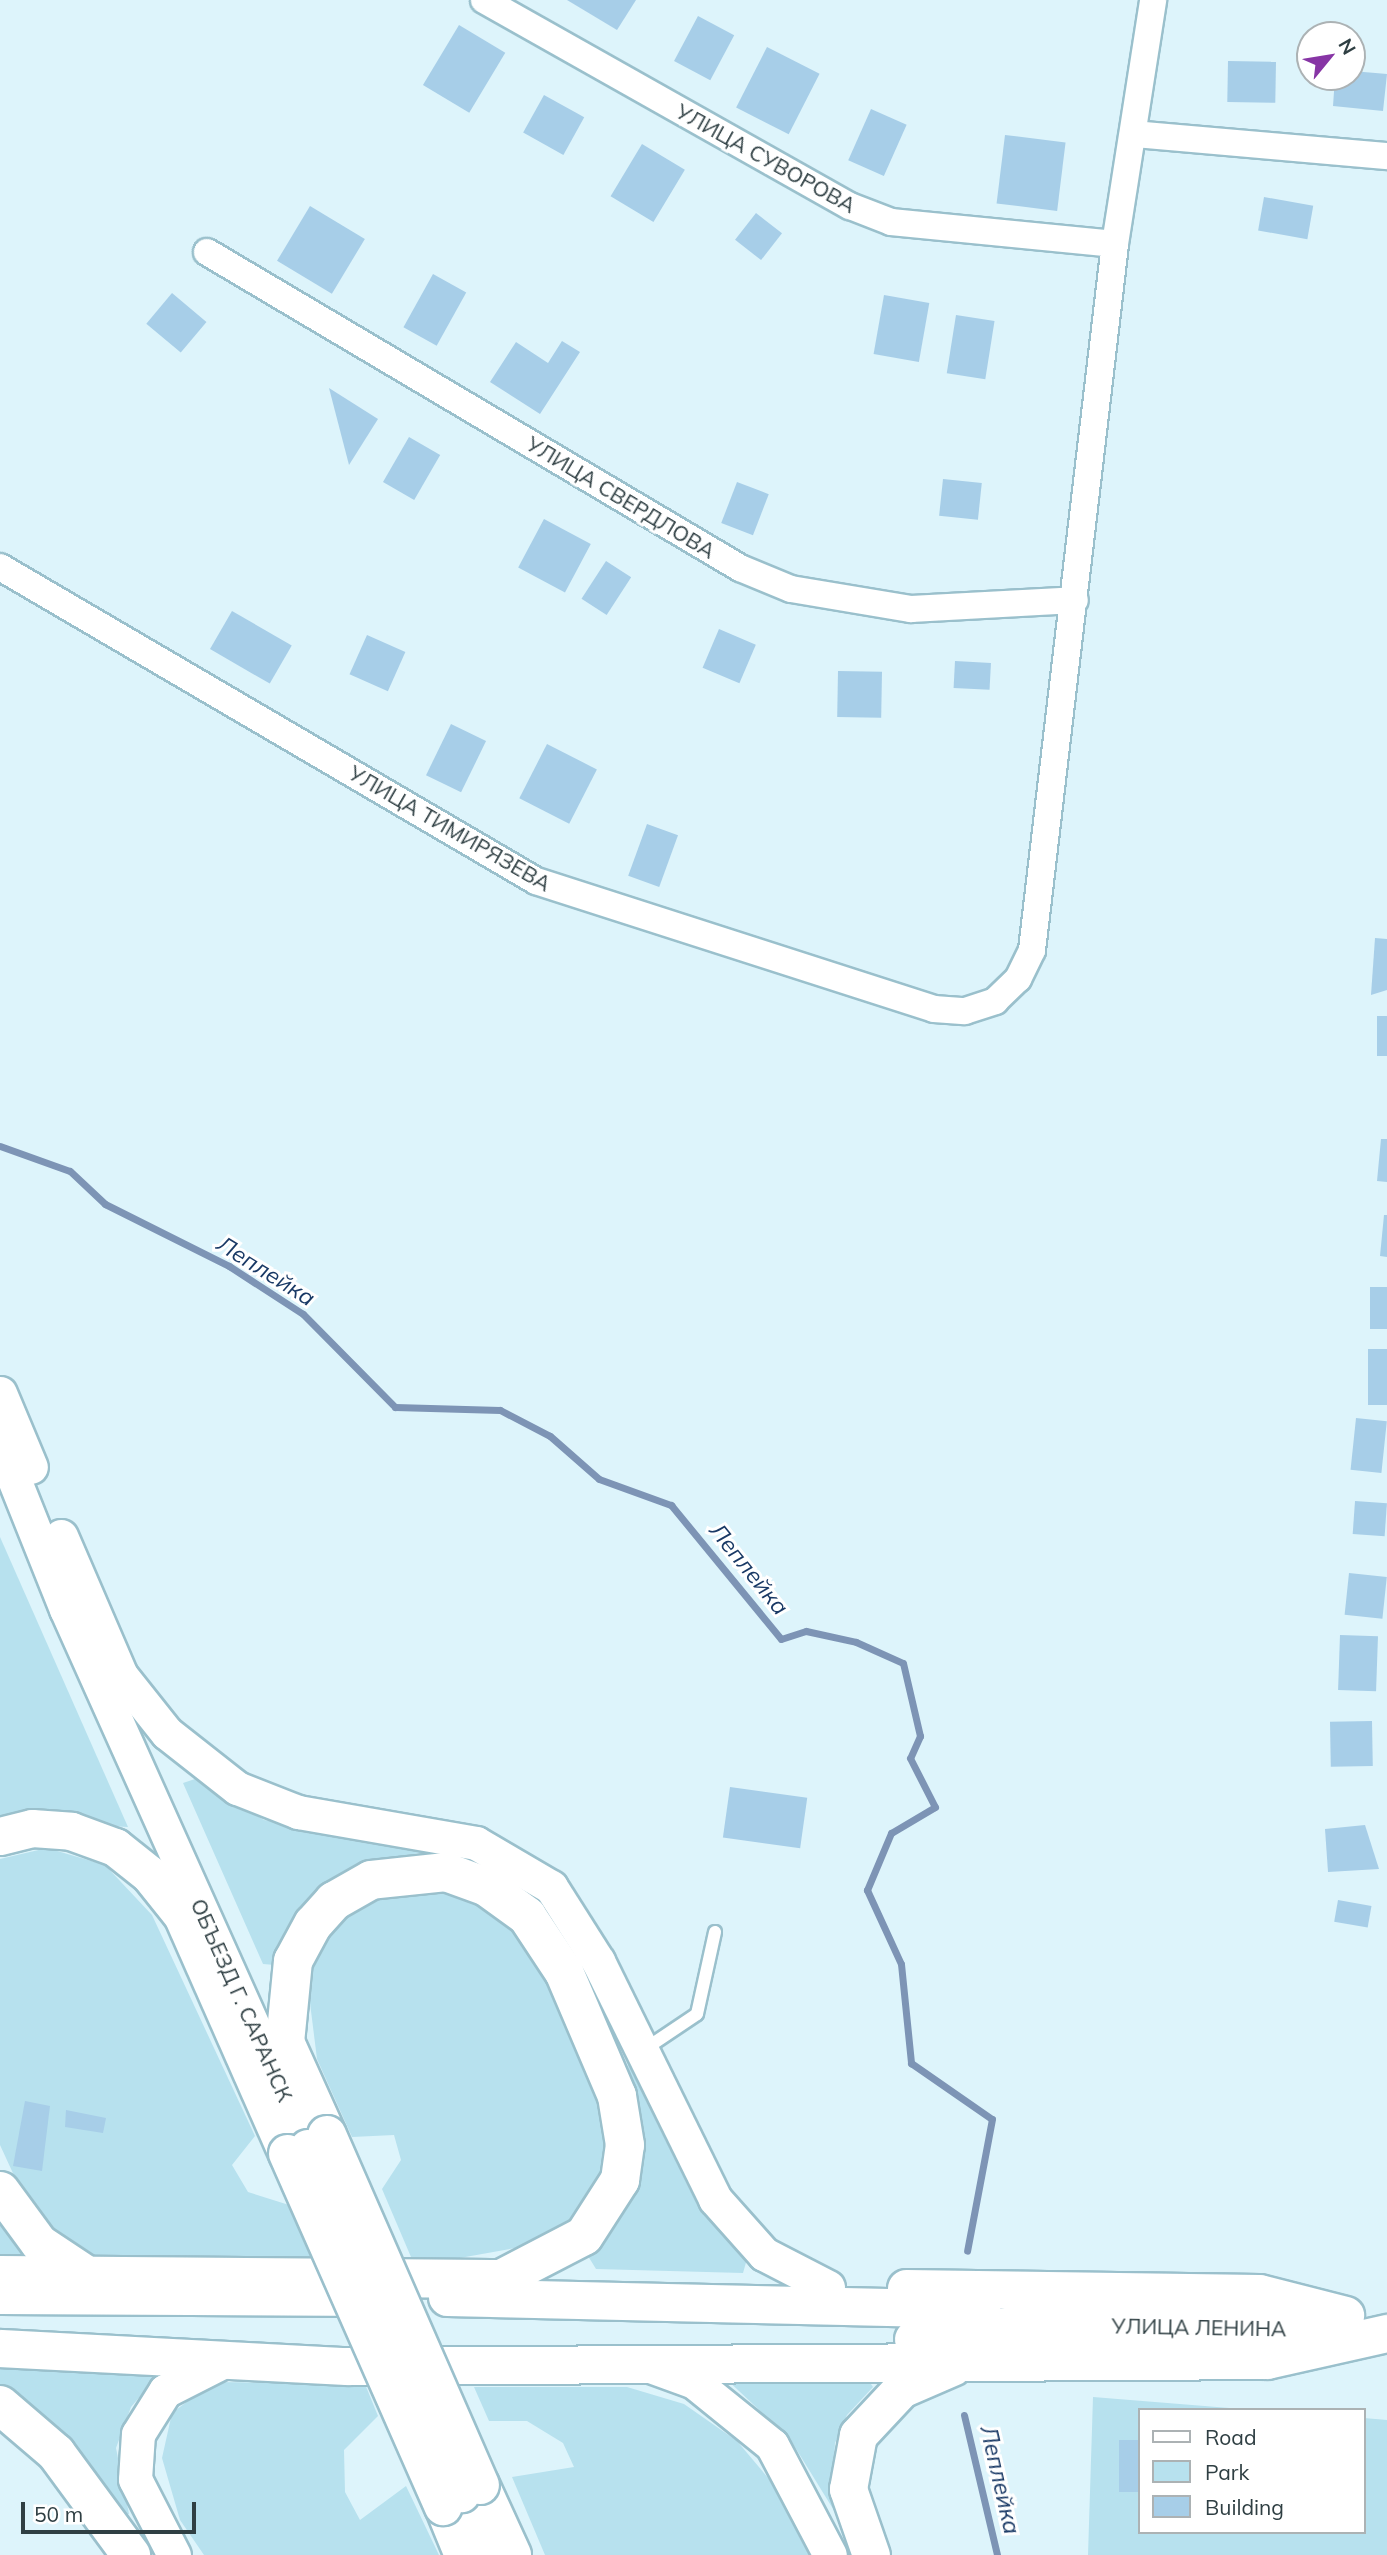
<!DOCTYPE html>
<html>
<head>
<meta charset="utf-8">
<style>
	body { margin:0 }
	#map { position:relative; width:1387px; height:2555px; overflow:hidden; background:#ddf4fb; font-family:Mulish,sans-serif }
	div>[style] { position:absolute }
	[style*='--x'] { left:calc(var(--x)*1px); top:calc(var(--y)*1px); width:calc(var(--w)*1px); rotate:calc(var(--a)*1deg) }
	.green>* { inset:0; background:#b7e1ee }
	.stream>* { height:7px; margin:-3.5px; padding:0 3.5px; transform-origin:3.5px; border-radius:3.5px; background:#7d94b5 }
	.building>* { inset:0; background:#a7cee8; transform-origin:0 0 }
	.roads { filter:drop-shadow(2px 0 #9ac0cc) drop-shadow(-2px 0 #9ac0cc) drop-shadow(0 2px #9ac0cc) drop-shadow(0 -2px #9ac0cc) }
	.service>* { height:12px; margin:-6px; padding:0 6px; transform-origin:6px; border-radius:6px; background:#fff }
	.minor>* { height:26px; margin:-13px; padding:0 13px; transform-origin:13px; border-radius:13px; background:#fff }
	.tertiary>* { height:33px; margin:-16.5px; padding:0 16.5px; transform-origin:16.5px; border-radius:16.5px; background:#fff }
	.secondary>* { height:37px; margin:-18.5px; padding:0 18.5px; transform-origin:18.5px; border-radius:18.5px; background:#fff }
	.primary>* { height:38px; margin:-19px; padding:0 19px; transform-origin:19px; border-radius:19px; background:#fff }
	.bridges { filter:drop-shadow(2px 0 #9ac0cc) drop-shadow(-2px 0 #9ac0cc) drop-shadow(0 2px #9ac0cc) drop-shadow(0 -2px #9ac0cc) }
	.tertiary-bridge>* { height:33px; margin:-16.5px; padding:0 16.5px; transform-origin:16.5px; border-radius:16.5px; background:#fff }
	.secondary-bridge>* { height:37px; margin:-18.5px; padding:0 18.5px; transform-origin:18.5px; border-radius:18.5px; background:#fff }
	.primary-bridge>* { height:38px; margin:-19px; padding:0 19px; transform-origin:19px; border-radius:19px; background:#fff }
	span { translate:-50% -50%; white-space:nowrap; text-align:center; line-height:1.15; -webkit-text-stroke:6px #fff; paint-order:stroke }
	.street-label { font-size:21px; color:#2f3f43 }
	.water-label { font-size:23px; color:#193965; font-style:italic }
	.legend { position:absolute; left:1138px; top:2408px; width:228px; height:126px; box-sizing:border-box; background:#fff; border:2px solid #acb2b4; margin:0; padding:9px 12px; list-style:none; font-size:21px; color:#2f3f43 }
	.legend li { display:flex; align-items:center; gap:14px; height:35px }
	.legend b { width:35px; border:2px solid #acb2b4 }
	.north { position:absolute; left:1296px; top:21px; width:70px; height:70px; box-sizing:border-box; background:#fff; border:2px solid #acb2b4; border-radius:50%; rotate:60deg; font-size:19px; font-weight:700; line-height:28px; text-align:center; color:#2f3f43 }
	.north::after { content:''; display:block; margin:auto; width:24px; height:32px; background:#8735a5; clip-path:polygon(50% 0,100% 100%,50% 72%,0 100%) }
	.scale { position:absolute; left:21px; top:2502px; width:175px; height:32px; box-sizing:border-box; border:4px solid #2f3f43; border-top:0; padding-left:9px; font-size:21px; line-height:24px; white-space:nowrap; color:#2f3f43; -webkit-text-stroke:5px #fff; paint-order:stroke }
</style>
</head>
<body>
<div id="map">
	<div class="green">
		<i style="clip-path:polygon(0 1537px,128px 1827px,0 1820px)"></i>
		<i style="clip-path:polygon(195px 1779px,264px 1820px,426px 1852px,365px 1862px,275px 1965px,263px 1964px,183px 1783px)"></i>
		<i style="clip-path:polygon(47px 1848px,105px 1865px,152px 1915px,255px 2136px,232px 2165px,248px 2192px,289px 2205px,313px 2263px,141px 2263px,96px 2256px,66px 2241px,29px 2208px,0 2145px,0 1859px)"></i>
		<i style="clip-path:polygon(444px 1886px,501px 1911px,547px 1970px,601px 2095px,612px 2160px,584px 2212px,543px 2243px,443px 2261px,411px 2257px,382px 2189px,401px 2160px,394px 2135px,352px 2137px,317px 2059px,308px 1987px,324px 1933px,381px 1893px)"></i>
		<i style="clip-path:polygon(627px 2061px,692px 2194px,747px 2259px,743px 2273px,596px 2269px,588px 2256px,630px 2199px,635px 2099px)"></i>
		<i style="clip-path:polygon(0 2216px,22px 2249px,19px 2260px,0 2259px)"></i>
		<i style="clip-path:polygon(0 2361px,150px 2373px,154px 2380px,131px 2407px,116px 2448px,129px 2514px,123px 2515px,0 2384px)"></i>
		<i style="clip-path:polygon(865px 2375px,873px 2387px,847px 2415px,835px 2443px,832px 2490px,838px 2517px,790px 2439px,723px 2376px)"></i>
		<i style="clip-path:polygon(213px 2382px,365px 2384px,378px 2416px,344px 2450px,345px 2492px,360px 2520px,406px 2486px,439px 2555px,204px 2555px,180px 2520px,162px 2458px,172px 2413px)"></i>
		<i style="clip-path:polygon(474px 2387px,627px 2387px,684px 2404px,737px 2441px,769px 2479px,809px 2555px,545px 2555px,512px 2477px,574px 2467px,563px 2443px,527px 2421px,489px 2421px)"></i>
		<i style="clip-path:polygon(1093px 2397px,1254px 2410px,1140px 2410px,1140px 2532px,1364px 2532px,1364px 2418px,1387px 2420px,1387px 2555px,1088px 2555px)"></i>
	</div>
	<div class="stream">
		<i style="--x:0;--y:1146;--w:74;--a:19.7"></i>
		<i style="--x:70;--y:1171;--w:48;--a:43.3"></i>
		<i style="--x:105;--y:1204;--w:139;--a:26.6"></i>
		<i style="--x:229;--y:1266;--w:88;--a:33"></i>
		<i style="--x:303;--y:1314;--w:131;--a:45.3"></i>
		<i style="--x:395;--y:1407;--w:105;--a:1.6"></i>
		<i style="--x:500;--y:1410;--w:56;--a:27.5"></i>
		<i style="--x:550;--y:1436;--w:65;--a:41.3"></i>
		<i style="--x:599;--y:1479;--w:77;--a:19.9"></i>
		<i style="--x:671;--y:1505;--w:173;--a:50.6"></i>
		<i style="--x:781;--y:1639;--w:26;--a:-18"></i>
		<i style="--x:806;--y:1631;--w:51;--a:12.4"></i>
		<i style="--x:856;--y:1642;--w:51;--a:24.1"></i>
		<i style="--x:903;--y:1663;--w:75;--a:76.9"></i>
		<i style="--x:920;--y:1736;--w:24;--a:114"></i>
		<i style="--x:910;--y:1758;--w:55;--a:63"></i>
		<i style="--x:935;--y:1807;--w:51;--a:149.4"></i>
		<i style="--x:891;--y:1833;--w:62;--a:112.8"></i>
		<i style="--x:867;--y:1890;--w:81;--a:65.3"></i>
		<i style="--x:901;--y:1964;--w:100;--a:84.2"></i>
		<i style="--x:911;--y:2063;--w:98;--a:34.7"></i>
		<i style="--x:992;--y:2119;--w:134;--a:100.7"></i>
		<i style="--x:964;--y:2415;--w:144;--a:76.7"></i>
	</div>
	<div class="building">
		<i style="clip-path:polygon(567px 0,636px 0,617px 30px)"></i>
		<i style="left:698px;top:16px;width:41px;height:51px;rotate:28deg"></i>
		<i style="left:459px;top:25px;width:54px;height:70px;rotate:31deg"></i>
		<i style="left:767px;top:47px;width:59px;height:68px;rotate:27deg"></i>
		<i style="left:1228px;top:61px;width:48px;height:41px;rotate:1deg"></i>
		<i style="clip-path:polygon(1352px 71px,1387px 74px,1383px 111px,1333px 106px,1335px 77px,1352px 77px)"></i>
		<i style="left:544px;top:95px;width:46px;height:43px;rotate:29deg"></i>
		<i style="left:871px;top:109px;width:39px;height:56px;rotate:24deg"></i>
		<i style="left:1005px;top:135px;width:61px;height:69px;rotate:7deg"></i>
		<i style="left:642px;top:144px;width:50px;height:61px;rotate:31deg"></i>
		<i style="left:1264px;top:197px;width:50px;height:34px;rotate:10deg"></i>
		<i style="left:310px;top:206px;width:64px;height:64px;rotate:31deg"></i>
		<i style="left:756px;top:213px;width:33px;height:34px;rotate:38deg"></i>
		<i style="left:433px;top:274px;width:38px;height:61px;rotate:29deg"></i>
		<i style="left:172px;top:293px;width:45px;height:40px;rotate:40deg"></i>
		<i style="left:884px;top:295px;width:46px;height:60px;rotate:10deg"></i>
		<i style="left:956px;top:315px;width:39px;height:59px;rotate:9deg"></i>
		<i style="clip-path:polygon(562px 341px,580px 352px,540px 414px,490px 382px,516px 342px,548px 363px)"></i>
		<i style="clip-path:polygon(329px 388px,378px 419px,349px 465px)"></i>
		<i style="left:409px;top:437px;width:36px;height:52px;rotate:30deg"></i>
		<i style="left:943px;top:479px;width:39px;height:37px;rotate:6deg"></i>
		<i style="left:737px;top:482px;width:34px;height:44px;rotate:21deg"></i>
		<i style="left:544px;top:519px;width:53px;height:55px;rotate:28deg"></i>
		<i style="left:606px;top:561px;width:30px;height:45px;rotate:33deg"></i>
		<i style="left:232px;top:611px;width:69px;height:44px;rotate:30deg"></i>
		<i style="left:719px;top:629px;width:40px;height:42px;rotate:23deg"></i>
		<i style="left:367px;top:635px;width:42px;height:43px;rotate:24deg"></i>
		<i style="left:955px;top:661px;width:36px;height:27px;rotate:3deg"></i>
		<i style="left:838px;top:671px;width:44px;height:46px;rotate:1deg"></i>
		<i style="left:451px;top:724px;width:39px;height:57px;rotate:26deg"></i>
		<i style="left:547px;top:744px;width:56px;height:61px;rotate:27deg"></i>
		<i style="left:647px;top:824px;width:33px;height:55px;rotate:20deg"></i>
		<i style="clip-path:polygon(1375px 938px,1387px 939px,1387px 990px,1371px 995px)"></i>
		<i style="left:1377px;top:1016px;width:10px;height:40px"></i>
		<i style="clip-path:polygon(1381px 1139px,1387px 1139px,1387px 1182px,1377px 1181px)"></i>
		<i style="clip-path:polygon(1384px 1215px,1387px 1215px,1387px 1257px,1380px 1256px)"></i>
		<i style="left:1370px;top:1287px;width:17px;height:42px"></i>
		<i style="left:1368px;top:1349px;width:19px;height:56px"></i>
		<i style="left:1356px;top:1418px;width:31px;height:52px;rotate:6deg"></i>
		<i style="left:1355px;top:1501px;width:32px;height:33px;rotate:4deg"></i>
		<i style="left:1349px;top:1573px;width:38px;height:42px;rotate:6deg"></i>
		<i style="left:1340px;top:1635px;width:38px;height:55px;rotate:2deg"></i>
		<i style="left:1372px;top:1721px;width:45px;height:42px;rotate:89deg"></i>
		<i style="left:730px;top:1787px;width:78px;height:51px;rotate:8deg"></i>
		<i style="clip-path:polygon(1365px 1825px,1379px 1869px,1328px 1872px,1325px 1829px)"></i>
		<i style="left:1338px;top:1900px;width:34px;height:22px;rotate:10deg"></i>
		<i style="clip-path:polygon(25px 2101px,50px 2106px,42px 2171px,13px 2166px)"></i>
		<i style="clip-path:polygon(66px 2110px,106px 2118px,103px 2133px,65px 2127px)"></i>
		<i style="left:1119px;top:2440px;width:21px;height:52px"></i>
	</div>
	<div class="roads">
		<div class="service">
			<i style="--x:642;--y:2051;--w:66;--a:-33.9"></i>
			<i style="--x:697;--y:2014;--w:84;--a:-77.6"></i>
		</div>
		<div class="minor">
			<i style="--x:484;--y:0;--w:420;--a:29.4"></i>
			<i style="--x:850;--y:206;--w:44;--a:21.3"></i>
			<i style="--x:891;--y:222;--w:225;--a:5.6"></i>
			<i style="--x:1134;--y:134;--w:254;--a:5"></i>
			<i style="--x:207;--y:252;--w:620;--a:30.66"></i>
			<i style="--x:740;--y:568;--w:55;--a:22.4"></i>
			<i style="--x:791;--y:589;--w:122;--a:9.5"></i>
			<i style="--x:911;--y:609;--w:164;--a:-3.1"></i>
			<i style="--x:0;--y:567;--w:621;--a:30.36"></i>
			<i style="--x:536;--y:881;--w:418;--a:17.8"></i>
			<i style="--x:934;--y:1009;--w:31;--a:4"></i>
			<i style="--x:965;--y:1011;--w:32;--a:-18"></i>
			<i style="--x:995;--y:1001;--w:32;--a:-44"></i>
			<i style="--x:1018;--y:979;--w:32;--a:-64"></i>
			<i style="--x:1032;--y:950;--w:711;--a:-83.29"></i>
			<i style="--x:1115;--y:244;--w:247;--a:-81.1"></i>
		</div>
		<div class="tertiary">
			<i style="--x:0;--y:1393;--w:80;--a:67.3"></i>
			<i style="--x:0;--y:1444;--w:178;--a:68.2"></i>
			<i style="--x:66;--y:1609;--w:589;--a:65.83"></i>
			<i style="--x:61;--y:1536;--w:159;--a:66.7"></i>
			<i style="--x:120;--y:1674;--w:75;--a:51.5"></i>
			<i style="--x:167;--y:1733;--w:89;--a:38.2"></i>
			<i style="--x:237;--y:1788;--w:66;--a:21.5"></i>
			<i style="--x:298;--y:1812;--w:181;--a:9.9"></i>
			<i style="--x:476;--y:1843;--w:87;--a:30.4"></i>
			<i style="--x:551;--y:1887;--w:88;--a:57.6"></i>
			<i style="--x:598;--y:1961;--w:265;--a:63.8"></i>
			<i style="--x:715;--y:2199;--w:74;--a:48.3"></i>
			<i style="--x:764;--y:2254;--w:72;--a:27.3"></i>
			<i style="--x:653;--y:2367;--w:44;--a:20.1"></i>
			<i style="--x:694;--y:2382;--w:100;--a:38.9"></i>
			<i style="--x:772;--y:2445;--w:124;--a:62.2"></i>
			<i style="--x:462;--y:2495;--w:65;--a:66.6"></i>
			<i style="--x:174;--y:2555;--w:85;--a:-117.2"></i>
			<i style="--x:135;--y:2479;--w:45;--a:-86.2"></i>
			<i style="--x:138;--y:2434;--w:51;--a:-57.9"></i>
			<i style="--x:165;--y:2391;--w:64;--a:-27"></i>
		</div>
		<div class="secondary">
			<i style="--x:0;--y:1836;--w:33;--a:-14"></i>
			<i style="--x:32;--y:1828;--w:39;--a:4"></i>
			<i style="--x:71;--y:1831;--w:47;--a:20"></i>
			<i style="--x:115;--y:1847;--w:43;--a:38.5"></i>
			<i style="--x:149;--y:1874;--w:53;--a:51.2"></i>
			<i style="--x:182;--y:1915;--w:260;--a:66.2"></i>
			<i style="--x:0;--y:2190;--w:66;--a:53.7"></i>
			<i style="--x:39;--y:2243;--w:56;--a:33.4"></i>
			<i style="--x:906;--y:2288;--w:353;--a:0.8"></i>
			<i style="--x:1259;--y:2293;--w:89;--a:14.3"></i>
			<i style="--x:0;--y:2295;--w:379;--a:0.3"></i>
			<i style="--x:447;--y:2297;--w:474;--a:1.3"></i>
			<i style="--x:921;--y:2308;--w:66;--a:10.5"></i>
			<i style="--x:913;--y:2339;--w:100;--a:-8"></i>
			<i style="--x:1012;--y:2325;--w:328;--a:0.7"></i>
			<i style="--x:0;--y:2348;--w:347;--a:3"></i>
			<i style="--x:347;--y:2366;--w:920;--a:-0.37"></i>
			<i style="--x:1267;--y:2360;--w:123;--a:-12.7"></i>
			<i style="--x:443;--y:2506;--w:53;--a:67.8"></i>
			<i style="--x:871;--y:2555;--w:70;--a:-109.2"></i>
			<i style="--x:848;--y:2489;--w:55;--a:-79.5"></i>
			<i style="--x:858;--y:2435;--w:63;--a:-46.9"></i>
			<i style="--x:901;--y:2389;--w:56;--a:-23.3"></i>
		</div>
		<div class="primary">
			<i style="--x:0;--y:2275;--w:501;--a:0.46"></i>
			<i style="--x:501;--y:2279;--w:93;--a:-27.4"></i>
			<i style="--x:584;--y:2236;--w:67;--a:-57.3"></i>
			<i style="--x:620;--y:2180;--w:35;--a:-82"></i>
			<i style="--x:625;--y:2145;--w:50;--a:-99.3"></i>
			<i style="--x:617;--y:2096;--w:135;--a:-113.1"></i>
			<i style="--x:564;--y:1972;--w:67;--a:-123.5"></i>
			<i style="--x:527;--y:1916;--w:49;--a:-144.1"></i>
			<i style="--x:487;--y:1887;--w:44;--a:-159.9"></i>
			<i style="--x:446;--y:1872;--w:75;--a:173.9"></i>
			<i style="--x:371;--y:1880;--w:43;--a:150.4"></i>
			<i style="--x:334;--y:1901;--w:31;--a:132"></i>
			<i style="--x:313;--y:1924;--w:42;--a:118.4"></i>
			<i style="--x:293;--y:1961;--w:81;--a:95.6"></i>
			<i style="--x:285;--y:2042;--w:102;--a:65.7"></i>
			<i style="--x:0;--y:2405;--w:74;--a:40.6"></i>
			<i style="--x:56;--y:2453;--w:127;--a:53.7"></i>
			<i style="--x:480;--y:2485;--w:77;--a:65.4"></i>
		</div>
	</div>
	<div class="bridges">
		<div class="tertiary-bridge">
			<i style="--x:307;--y:2146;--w:382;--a:66.1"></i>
		</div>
		<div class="secondary-bridge">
			<i style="--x:287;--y:2153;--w:386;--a:66.2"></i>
		</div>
		<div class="primary-bridge">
			<i style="--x:327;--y:2135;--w:382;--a:66.4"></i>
		</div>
	</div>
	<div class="street-label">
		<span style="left:766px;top:158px;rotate:29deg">УЛИЦА СУВОРОВА</span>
		<span style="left:621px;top:497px;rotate:31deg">УЛИЦА СВЕРДЛОВА</span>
		<span style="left:450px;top:828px;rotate:30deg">УЛИЦА ТИМИРЯЗЕВА</span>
		<span style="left:242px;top:2000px;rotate:66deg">ОБЪЕЗД Г. САРАНСК</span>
		<span style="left:1199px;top:2327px;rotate:1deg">УЛИЦА ЛЕНИНА</span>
	</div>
	<div class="water-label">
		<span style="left:266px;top:1271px;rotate:32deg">Леплейка</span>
		<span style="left:749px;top:1569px;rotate:51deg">Леплейка</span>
		<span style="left:1000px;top:2480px;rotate:77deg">Леплейка</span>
	</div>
	<ul class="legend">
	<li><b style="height:9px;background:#fff"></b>Road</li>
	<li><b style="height:19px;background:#b7e1ee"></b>Park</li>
	<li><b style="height:19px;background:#a7cee8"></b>Building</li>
	</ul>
	<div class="north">N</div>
	<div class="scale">50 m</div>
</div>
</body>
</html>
